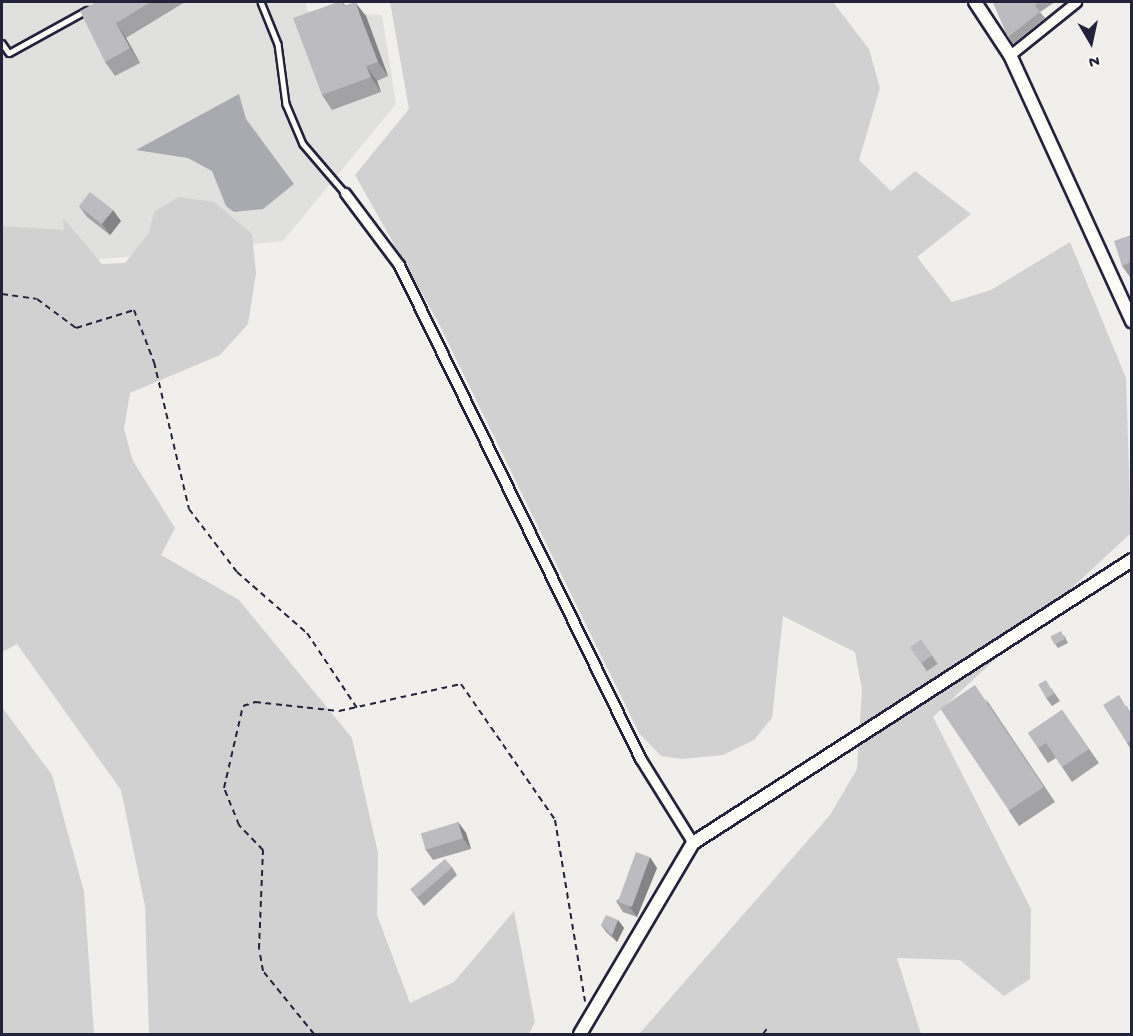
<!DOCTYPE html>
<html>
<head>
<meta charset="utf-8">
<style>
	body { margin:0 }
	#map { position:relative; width:1133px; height:1036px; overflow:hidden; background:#f0efec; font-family:"Gochi Hand",sans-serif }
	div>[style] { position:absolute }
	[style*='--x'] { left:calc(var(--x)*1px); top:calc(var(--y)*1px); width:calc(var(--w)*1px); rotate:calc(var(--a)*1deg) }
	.built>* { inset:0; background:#e0e0df }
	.green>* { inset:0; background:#d2d1d1 }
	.water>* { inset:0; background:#a9a9b0 }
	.path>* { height:2px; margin-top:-1px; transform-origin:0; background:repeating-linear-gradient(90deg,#22223b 0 6px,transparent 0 10.5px) }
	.roads { filter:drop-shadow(2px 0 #22223b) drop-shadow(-2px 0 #22223b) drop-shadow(0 2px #22223b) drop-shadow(0 -2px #22223b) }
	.service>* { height:4.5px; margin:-2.25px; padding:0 2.25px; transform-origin:2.25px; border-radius:2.25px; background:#fdfcf7 }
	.minor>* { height:9px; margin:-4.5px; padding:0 4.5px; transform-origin:4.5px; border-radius:4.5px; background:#fdfcf7 }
	.tertiary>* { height:12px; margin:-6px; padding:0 6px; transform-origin:6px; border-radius:6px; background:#fdfcf7 }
	.wall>* { inset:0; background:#a2a2a5; transform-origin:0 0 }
	.shaded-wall>* { inset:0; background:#848486 }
	.building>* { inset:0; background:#bcbcc0; transform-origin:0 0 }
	span { translate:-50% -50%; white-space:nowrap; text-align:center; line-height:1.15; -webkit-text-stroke:4.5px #fdfcf7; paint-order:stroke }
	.frame { position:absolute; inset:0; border:3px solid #22223b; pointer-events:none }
	.north { position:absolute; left:1061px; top:12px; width:60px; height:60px; -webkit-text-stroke:4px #fdfcf7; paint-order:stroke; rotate:171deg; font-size:16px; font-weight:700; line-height:24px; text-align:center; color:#22223b }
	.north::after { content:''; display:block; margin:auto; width:21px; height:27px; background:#22223b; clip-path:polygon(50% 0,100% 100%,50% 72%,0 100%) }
</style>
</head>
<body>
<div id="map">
	<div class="built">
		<i style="clip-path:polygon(2px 2px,306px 2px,307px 11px,382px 15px,396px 104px,283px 241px,2px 269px)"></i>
	</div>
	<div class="green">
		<i style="clip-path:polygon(390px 2px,833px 2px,869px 49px,880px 88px,859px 160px,891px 191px,915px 171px,971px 214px,917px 257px,952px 302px,991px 290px,1070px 242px,1126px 378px,1131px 533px,933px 717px,1031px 909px,1030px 979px,1004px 996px,960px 960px,897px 958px,921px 1034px,639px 1034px,830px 815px,857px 769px,862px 690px,855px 652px,783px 616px,772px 718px,754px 740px,723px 755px,682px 759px,661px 756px,639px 733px,437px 320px,355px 175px,409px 109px)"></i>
		<i style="clip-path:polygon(179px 197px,214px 202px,252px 234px,256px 273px,248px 324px,220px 355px,130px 393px,124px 429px,133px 461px,175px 528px,161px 555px,239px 600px,352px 738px,378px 853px,377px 915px,410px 1003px,454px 982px,514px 911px,535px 1022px,529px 1034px,149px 1034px,145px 906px,121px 790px,17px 644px,2px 652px,2px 226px,64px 230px,63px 218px,102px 264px,125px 263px,149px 233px,154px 212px)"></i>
		<i style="clip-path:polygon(2px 707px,52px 775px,84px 892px,94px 1034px,2px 1034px)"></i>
	</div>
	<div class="water">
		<i style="clip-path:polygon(239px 94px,246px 119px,294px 184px,263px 209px,234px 212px,226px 206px,212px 171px,188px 158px,136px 150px)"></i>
	</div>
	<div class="path">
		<i style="--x:2;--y:294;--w:35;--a:8"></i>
		<i style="--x:37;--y:299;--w:49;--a:36.6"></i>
		<i style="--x:76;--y:328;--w:61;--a:-17.2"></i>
		<i style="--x:134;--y:310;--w:56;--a:69"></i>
		<i style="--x:154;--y:362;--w:151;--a:76.6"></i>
		<i style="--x:189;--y:509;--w:79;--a:52.7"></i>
		<i style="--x:237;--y:572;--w:93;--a:41.1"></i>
		<i style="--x:307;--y:633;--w:90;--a:56.3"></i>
		<i style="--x:314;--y:1034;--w:81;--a:-129"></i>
		<i style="--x:263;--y:971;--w:22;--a:-100"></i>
		<i style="--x:259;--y:949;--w:99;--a:-87.7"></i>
		<i style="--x:263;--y:850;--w:35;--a:-134"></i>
		<i style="--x:239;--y:825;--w:40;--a:-112"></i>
		<i style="--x:224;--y:788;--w:84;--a:-77"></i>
		<i style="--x:243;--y:706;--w:13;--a:-18"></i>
		<i style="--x:255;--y:702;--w:84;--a:6.1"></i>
		<i style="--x:339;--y:711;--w:125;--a:-12.5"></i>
		<i style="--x:461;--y:684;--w:165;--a:55.3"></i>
		<i style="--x:555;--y:820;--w:184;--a:80.6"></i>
		<i style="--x:763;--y:1034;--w:9;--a:-54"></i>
	</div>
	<div class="roads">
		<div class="service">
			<i style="--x:261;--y:2;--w:45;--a:68"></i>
			<i style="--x:278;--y:44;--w:61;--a:82.4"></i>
			<i style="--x:286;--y:104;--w:43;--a:67"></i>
			<i style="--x:303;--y:144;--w:65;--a:49.4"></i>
			<i style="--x:2;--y:43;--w:12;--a:55"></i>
			<i style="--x:9;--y:53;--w:89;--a:-28.9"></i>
		</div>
		<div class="minor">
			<i style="--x:1010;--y:55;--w:85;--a:-38.8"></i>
			<i style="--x:345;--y:193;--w:90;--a:53.1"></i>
			<i style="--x:399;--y:265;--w:549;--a:63.95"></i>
			<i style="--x:640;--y:758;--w:100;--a:58.1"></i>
		</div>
		<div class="tertiary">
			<i style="--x:975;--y:2;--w:64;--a:56.6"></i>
			<i style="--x:1010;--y:55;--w:293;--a:65.4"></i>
			<i style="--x:580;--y:1034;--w:222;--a:-59.4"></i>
			<i style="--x:693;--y:843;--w:522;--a:-32.81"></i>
		</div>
	</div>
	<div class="wall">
		<i style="clip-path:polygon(97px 2px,185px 2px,126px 38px,140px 63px,115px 76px,105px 62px)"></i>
		<i style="clip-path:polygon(343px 2px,345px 5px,366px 16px,388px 76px,377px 81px,381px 92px,332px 110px,322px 95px)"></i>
		<i style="clip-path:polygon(993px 2px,1055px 2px,1040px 12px,1045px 18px,1013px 44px,1008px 37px)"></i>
		<i style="clip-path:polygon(79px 206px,121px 221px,110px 235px,87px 217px)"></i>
		<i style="clip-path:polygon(1131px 235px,1131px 276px,1130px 277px,1122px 266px)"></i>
		<i style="clip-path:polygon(1064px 635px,1068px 643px,1058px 648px,1055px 644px)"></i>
		<i style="left:921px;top:640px;width:29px;height:13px;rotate:55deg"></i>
		<i style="clip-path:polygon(1051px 688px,1060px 701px,1052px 706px,1046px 698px)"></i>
		<i style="clip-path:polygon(986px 699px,1055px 802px,1019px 826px,1009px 811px)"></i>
		<i style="clip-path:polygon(1126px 705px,1131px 714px,1131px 750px,1127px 743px)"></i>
		<i style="clip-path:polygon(1062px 710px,1099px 763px,1072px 782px,1056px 758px,1048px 763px,1028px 733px)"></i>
		<i style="clip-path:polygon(458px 822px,466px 833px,471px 849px,433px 860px,425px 849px)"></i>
		<i style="clip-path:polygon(452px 867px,457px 875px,424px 906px,411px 890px)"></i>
		<i style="clip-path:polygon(657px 868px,637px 917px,623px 912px,616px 901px)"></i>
		<i style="clip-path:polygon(618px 920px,624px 928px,617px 942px,606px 932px,601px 925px)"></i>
	</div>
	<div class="shaded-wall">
		<i style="clip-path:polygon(355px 2px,366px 16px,388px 76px,378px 62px)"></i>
		<i style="clip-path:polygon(116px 23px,126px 38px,140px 63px,130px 48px)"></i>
		<i style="clip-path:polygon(366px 66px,377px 81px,381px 92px,371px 77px)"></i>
		<i style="clip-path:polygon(113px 210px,121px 221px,110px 235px,102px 224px)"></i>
		<i style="clip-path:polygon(458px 822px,466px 833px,471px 849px,463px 838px)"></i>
		<i style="clip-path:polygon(650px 857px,657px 868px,637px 917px,629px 906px)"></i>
		<i style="clip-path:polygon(618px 920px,624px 928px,617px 942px,612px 935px)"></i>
	</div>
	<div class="building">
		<i style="clip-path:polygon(97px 2px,151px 2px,116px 23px,130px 48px,105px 62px,80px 11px)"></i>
		<i style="clip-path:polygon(338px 2px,342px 2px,344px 6px,355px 2px,378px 62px,366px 66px,371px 77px,322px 95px,293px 18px)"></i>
		<i style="clip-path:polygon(993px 2px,1041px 2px,1035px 5px,1040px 12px,1008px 37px)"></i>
		<i style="left:90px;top:192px;width:29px;height:18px;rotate:38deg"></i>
		<i style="clip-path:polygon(1131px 235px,1131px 262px,1122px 266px,1114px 241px)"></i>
		<i style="left:1061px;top:631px;width:9px;height:12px;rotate:63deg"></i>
		<i style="left:921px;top:640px;width:19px;height:13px;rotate:55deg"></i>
		<i style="left:1046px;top:680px;width:16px;height:9px;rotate:60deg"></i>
		<i style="left:975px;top:685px;width:123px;height:42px;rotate:56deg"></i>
		<i style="clip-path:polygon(1119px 695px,1131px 715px,1131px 740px,1127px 743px,1103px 705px)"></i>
		<i style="clip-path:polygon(1062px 710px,1089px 749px,1062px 767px,1046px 743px,1038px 748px,1028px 733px)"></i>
		<i style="left:458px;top:822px;width:17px;height:39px;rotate:73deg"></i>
		<i style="left:636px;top:852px;width:15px;height:53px;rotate:20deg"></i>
		<i style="left:445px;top:859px;width:11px;height:46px;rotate:49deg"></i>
		<i style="clip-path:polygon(606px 915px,618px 920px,612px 935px,601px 925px)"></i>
	</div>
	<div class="frame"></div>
	<div class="north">N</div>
</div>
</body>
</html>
